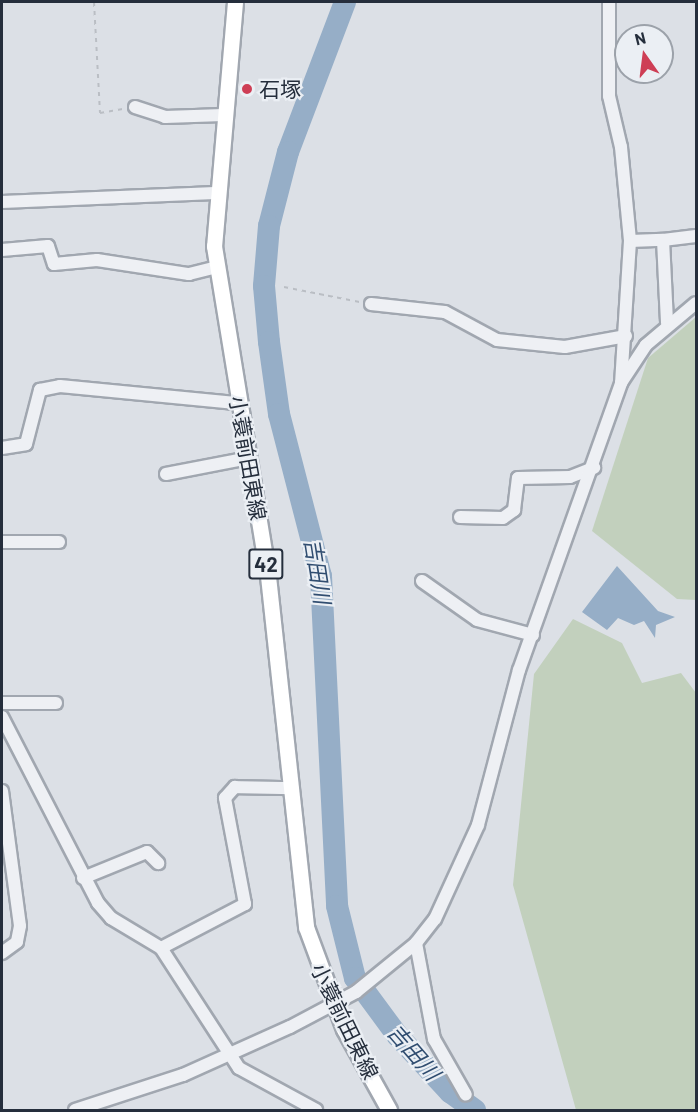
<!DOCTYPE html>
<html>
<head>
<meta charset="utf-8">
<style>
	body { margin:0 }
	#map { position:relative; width:698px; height:1112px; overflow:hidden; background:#dce0e6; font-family:Barlow,"Noto Sans JP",sans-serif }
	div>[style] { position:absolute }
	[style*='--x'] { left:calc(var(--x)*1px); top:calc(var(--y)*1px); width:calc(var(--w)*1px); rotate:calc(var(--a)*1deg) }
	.green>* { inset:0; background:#c2d0bd }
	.water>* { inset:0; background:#96aec7 }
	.river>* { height:22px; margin:-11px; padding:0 11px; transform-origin:11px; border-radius:11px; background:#96aec7 }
	.path>* { height:2px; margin-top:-1px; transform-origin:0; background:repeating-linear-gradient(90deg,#babec4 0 4.5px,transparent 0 9px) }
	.roads { filter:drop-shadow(2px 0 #a1a7b0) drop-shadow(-2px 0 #a1a7b0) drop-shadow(0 2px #a1a7b0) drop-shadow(0 -2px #a1a7b0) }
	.minor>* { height:12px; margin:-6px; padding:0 6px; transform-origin:6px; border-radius:6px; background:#eef0f4 }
	.major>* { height:15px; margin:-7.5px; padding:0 7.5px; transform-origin:7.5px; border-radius:7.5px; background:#fff }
	.dots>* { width:16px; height:16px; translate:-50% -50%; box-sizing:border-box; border:3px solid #ebeff4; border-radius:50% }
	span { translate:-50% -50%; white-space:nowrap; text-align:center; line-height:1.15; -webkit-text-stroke:4.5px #ebeff4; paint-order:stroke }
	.shield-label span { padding:2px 4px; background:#ebeff4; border:2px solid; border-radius:4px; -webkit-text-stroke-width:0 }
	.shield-label { font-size:20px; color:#252e3c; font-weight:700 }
	.poi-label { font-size:21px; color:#252e3c }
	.left { translate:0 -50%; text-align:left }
	.street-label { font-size:21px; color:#252e3c }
	.water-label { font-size:22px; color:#304d70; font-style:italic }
	.frame { position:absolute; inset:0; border:3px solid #252e3c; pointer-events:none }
	.north { position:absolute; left:614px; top:24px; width:60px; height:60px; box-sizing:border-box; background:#ebeff4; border:2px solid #9ca2aa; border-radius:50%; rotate:346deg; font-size:16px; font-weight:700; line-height:24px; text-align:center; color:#252e3c }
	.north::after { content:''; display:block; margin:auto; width:21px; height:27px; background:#ce3e55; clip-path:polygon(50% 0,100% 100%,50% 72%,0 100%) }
</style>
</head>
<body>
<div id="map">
	<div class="green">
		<i style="clip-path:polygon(696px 317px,696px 600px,677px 599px,592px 531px,648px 358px)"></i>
		<i style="clip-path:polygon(573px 619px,622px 643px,642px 683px,681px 673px,696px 693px,696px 1110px,576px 1110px,513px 885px,534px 674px)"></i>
	</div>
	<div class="water">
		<i style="clip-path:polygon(617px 566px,658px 611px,675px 617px,656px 625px,655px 638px,644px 621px,634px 625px,618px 618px,607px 630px,582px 612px)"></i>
	</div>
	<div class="river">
		<i style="--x:345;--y:2;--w:160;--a:110.8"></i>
		<i style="--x:288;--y:152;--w:76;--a:104.4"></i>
		<i style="--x:269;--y:226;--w:60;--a:94.8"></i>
		<i style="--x:264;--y:286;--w:56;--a:84.9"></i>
		<i style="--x:269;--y:342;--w:73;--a:82.1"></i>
		<i style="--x:279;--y:414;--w:167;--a:75.5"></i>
		<i style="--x:321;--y:576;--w:330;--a:87.2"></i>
		<i style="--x:337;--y:906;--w:74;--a:76"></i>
		<i style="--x:355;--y:978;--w:71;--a:53.6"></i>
		<i style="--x:397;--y:1035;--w:78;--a:47.1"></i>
		<i style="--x:450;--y:1092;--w:31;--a:36"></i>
	</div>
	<div class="path">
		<i style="--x:94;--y:2;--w:111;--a:86.9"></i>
		<i style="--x:100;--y:113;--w:23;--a:-10"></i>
		<i style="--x:284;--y:287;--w:77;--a:11.2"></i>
	</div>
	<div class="roads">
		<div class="minor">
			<i style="--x:609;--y:2;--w:94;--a:90"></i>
			<i style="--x:609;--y:96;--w:52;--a:76.8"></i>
			<i style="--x:621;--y:147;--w:94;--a:84.5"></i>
			<i style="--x:630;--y:241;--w:142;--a:93.6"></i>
			<i style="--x:135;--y:107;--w:32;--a:18"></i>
			<i style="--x:165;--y:117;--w:58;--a:-2"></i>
			<i style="--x:2;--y:202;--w:213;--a:-2.4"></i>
			<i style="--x:663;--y:240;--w:33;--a:-7"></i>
			<i style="--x:630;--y:241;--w:33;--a:-2"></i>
			<i style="--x:663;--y:240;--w:83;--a:87.2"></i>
			<i style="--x:2;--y:250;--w:46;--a:-5"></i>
			<i style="--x:48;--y:246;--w:19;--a:72"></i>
			<i style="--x:54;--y:264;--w:43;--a:-5.3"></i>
			<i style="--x:97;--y:260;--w:93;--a:8.7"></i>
			<i style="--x:189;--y:274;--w:30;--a:-14"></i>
			<i style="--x:371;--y:304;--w:74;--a:6.2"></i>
			<i style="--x:445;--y:312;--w:59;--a:28.3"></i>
			<i style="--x:497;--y:340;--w:68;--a:5.9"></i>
			<i style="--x:565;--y:347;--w:62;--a:-10.2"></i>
			<i style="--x:2;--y:448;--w:24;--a:-9"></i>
			<i style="--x:26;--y:444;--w:56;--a:-75.5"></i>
			<i style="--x:40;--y:390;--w:20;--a:-11"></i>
			<i style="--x:60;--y:386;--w:179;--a:5.5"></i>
			<i style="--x:166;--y:474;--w:85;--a:-10.9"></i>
			<i style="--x:460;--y:517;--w:43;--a:1.3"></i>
			<i style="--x:503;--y:518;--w:14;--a:-36"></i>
			<i style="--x:514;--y:510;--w:32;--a:-83"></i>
			<i style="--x:518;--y:478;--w:52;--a:-1.1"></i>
			<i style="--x:570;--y:477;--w:26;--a:-21"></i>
			<i style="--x:2;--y:542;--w:57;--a:0"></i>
			<i style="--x:422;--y:581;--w:67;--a:35.3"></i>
			<i style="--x:477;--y:620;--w:58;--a:15"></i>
			<i style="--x:2;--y:703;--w:54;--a:0"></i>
			<i style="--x:2;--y:717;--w:209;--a:62.7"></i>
			<i style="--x:98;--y:903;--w:20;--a:49"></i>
			<i style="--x:111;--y:918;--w:58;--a:31"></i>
			<i style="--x:161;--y:948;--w:143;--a:57"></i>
			<i style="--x:239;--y:1068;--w:88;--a:28.6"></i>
			<i style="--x:2;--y:791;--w:136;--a:82.4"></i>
			<i style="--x:20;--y:926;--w:16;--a:101"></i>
			<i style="--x:17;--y:942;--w:19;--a:144"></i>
			<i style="--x:83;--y:878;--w:69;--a:-22.1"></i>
			<i style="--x:147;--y:852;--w:16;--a:45"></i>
			<i style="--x:416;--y:943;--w:98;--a:79.4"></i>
			<i style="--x:434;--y:1039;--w:64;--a:60.3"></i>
			<i style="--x:161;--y:948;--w:95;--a:-27.6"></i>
			<i style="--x:245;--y:904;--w:108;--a:-100.7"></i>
			<i style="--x:225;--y:798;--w:15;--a:-48"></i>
			<i style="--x:235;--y:787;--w:53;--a:1.1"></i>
			<i style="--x:75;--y:1110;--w:114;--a:-18"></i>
			<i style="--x:183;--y:1075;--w:117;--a:-24.2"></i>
			<i style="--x:290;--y:1027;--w:75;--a:-27.9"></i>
			<i style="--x:356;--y:992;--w:77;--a:-39.2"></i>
			<i style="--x:416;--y:943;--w:31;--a:-52"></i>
			<i style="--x:435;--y:919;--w:103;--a:-65.4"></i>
			<i style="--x:478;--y:825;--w:160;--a:-75.2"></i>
			<i style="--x:519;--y:670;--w:305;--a:-70.4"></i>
			<i style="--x:621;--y:383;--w:45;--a:-56.7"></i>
			<i style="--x:646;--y:345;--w:65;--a:-40"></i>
		</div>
		<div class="major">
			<i style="--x:235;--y:2;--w:245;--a:94.9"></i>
			<i style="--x:214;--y:246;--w:334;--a:80.7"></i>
			<i style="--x:268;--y:576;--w:353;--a:83.8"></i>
			<i style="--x:306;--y:927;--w:109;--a:69.6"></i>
			<i style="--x:344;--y:1029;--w:93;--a:60.9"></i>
		</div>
	</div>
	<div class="dots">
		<i style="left:247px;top:89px;background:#ce3e55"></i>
	</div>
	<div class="shield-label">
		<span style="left:266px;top:564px">42</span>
	</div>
	<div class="poi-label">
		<span class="left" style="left:259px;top:89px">石塚</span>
	</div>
	<div class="street-label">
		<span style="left:248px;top:458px;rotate:80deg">小蓑前田東線</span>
		<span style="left:345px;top:1021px;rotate:64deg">小蓑前田東線</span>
	</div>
	<div class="water-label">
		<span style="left:318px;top:571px;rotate:81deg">吉田川</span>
		<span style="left:414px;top:1052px;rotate:49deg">吉田川</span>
	</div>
	<div class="frame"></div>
	<div class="north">N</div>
</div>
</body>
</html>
